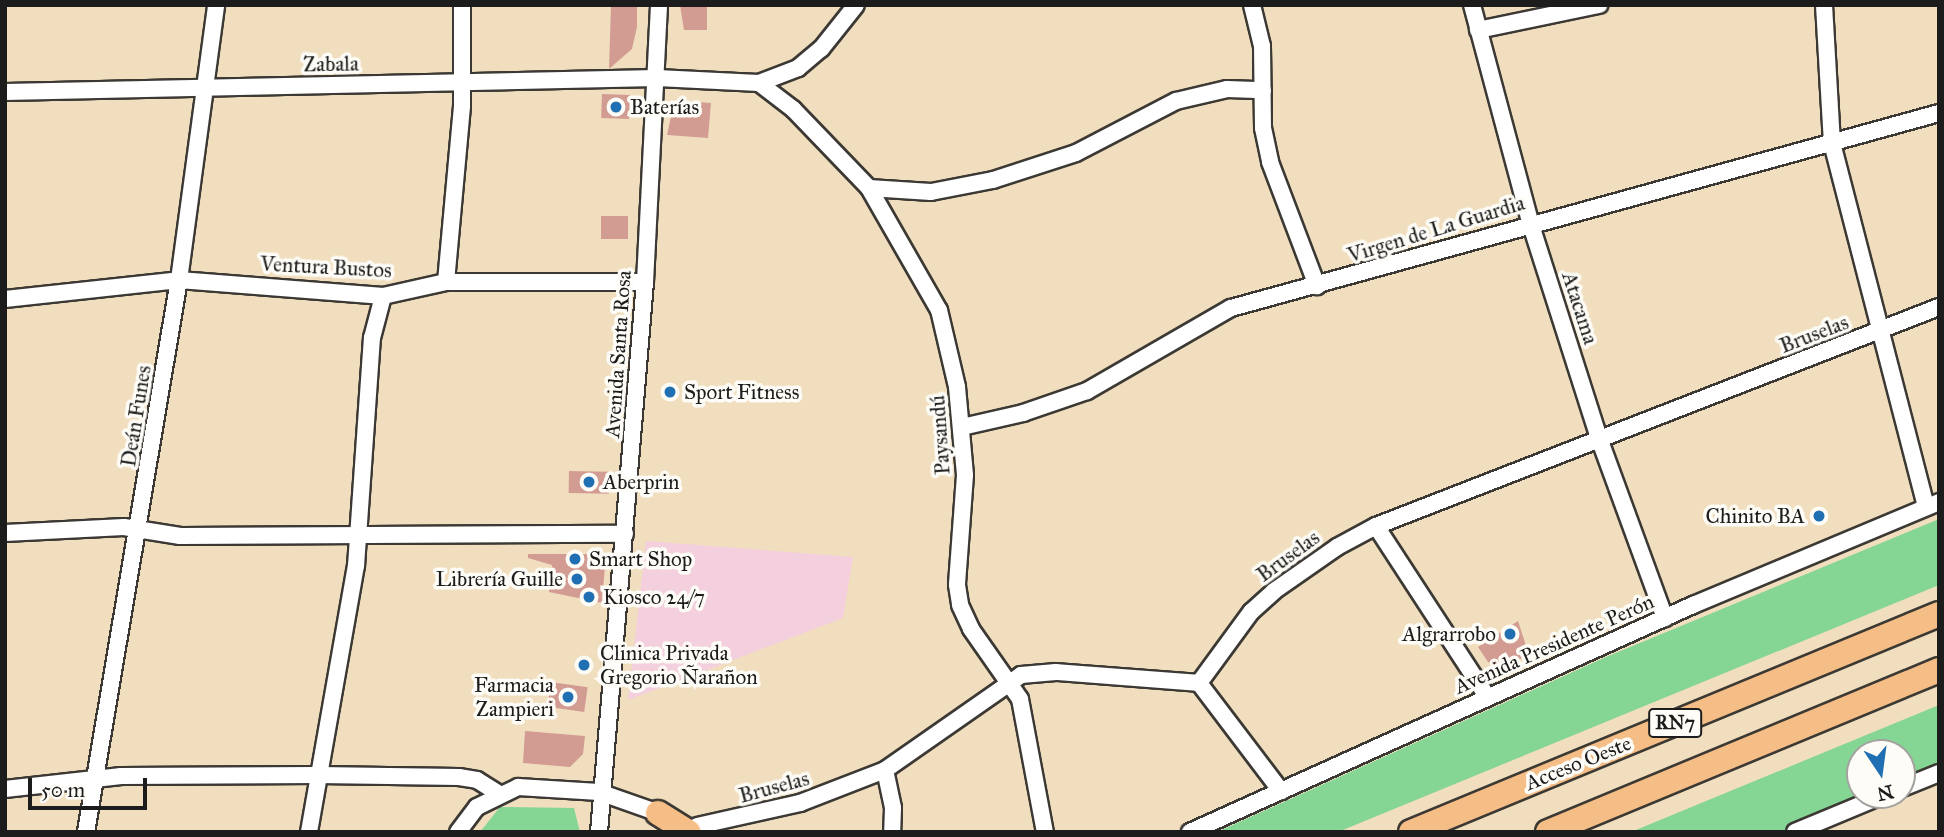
<!DOCTYPE html>
<html>
<head>
<meta charset="utf-8">
<style>
	body { margin:0 }
	#map { position:relative; width:1944px; height:837px; overflow:hidden; background:#f1debe; font-family:"IM FELL Great Primer",serif }
	div>[style] { position:absolute }
	[style*='--x'] { left:calc(var(--x)*1px); top:calc(var(--y)*1px); width:calc(var(--w)*1px); rotate:calc(var(--a)*1deg) }
	.built>* { inset:0; background:#f4cfde }
	.green>* { inset:0; background:#85d595 }
	.building>* { inset:0; background:#d29c93; transform-origin:0 0 }
	.roads { filter:drop-shadow(2px 0 #3c3934) drop-shadow(-2px 0 #3c3934) drop-shadow(0 2px #3c3934) drop-shadow(0 -2px #3c3934) }
	.minor>* { height:16px; margin:-8px; padding:0 8px; transform-origin:8px; border-radius:8px; background:#fff }
	.highway>* { height:24px; margin:-12px; padding:0 12px; transform-origin:12px; border-radius:12px; background:#f6be87 }
	.dots>* { width:19px; height:19px; translate:-50% -50%; box-sizing:border-box; border:4px solid #fdfcf7; border-radius:50% }
	span { translate:-50% -50%; white-space:nowrap; text-align:center; line-height:1.15; -webkit-text-stroke:7px #fdfcf7; paint-order:stroke }
	.shield-label span { padding:2px 5px; background:#fdfcf7; border:2px solid; border-radius:5px; -webkit-text-stroke-width:0 }
	.shield-label { font-size:19px; color:#1c1c1c; font-weight:700 }
	.street-label { font-size:21px; color:#1c1c1c }
	.poi-label { font-size:21px; color:#1c1c1c }
	.left { translate:0 -50%; text-align:left }
	.right { translate:-100% -50%; text-align:right }
	.frame { position:absolute; inset:0; border:7px solid #1c1c1c; pointer-events:none }
	.north { position:absolute; left:1846px; top:739px; width:70px; height:70px; box-sizing:border-box; background:#fdfcf7; border:2px solid #a3a29f; border-radius:50%; rotate:167deg; font-size:19px; font-weight:700; line-height:28px; text-align:center; color:#1c1c1c }
	.north::after { content:''; display:block; margin:auto; width:24px; height:32px; background:#1f6fb2; clip-path:polygon(50% 0,100% 100%,50% 72%,0 100%) }
	.scale { position:absolute; left:28px; top:778px; width:119px; height:32px; box-sizing:border-box; border:4px solid #1c1c1c; border-top:0; padding-left:9px; font-size:21px; line-height:24px; white-space:nowrap; color:#1c1c1c; -webkit-text-stroke:5px #fdfcf7; paint-order:stroke }
</style>
</head>
<body>
<div id="map">
	<div class="built">
		<i style="clip-path:polygon(646px 541px,853px 557px,843px 618px,628px 700px)"></i>
	</div>
	<div class="green">
		<i style="clip-path:polygon(1939px 519px,1939px 585px,1338px 832px,1217px 832px,1606px 657px)"></i>
		<i style="clip-path:polygon(1939px 705px,1939px 764px,1902px 780px,1902px 753px,1860px 753px,1860px 795px,1867px 795px,1780px 832px,1631px 832px)"></i>
		<i style="clip-path:polygon(500px 807px,574px 808px,580px 832px,480px 832px)"></i>
	</div>
	<div class="building">
		<i style="clip-path:polygon(611px 5px,637px 5px,637px 27px,632px 49px,609px 69px)"></i>
		<i style="clip-path:polygon(680px 5px,707px 5px,707px 30px,684px 30px)"></i>
		<i style="left:602px;top:94px;width:28px;height:24px;rotate:2deg"></i>
		<i style="clip-path:polygon(685px 101px,711px 103px,708px 138px,667px 135px,673px 107px)"></i>
		<i style="left:601px;top:216px;width:27px;height:23px"></i>
		<i style="left:569px;top:471px;width:40px;height:22px;rotate:1deg"></i>
		<i style="clip-path:polygon(528px 554px,595px 554px,605px 566px,602px 603px,549px 592px,552px 565px,528px 558px)"></i>
		<i style="clip-path:polygon(1518px 621px,1529px 655px,1504px 667px,1488px 662px,1478px 647px)"></i>
		<i style="left:551px;top:682px;width:37px;height:25px;rotate:8deg"></i>
		<i style="clip-path:polygon(525px 731px,585px 736px,583px 754px,570px 767px,523px 763px)"></i>
	</div>
	<div class="roads">
		<div class="minor">
			<i style="--x:1252;--y:5;--w:42;--a:76.3"></i>
			<i style="--x:1262;--y:46;--w:82;--a:89.3"></i>
			<i style="--x:1263;--y:128;--w:35;--a:78"></i>
			<i style="--x:1270;--y:162;--w:133;--a:69.2"></i>
			<i style="--x:1472;--y:5;--w:225;--a:75"></i>
			<i style="--x:1530;--y:222;--w:227;--a:72.3"></i>
			<i style="--x:1599;--y:438;--w:192;--a:69.9"></i>
			<i style="--x:1824;--y:5;--w:138;--a:86.7"></i>
			<i style="--x:1832;--y:143;--w:376;--a:75.5"></i>
			<i style="--x:1478;--y:30;--w:124;--a:-11.7"></i>
			<i style="--x:759;--y:83;--w:43;--a:37.4"></i>
			<i style="--x:793;--y:109;--w:110;--a:46.1"></i>
			<i style="--x:869;--y:188;--w:141;--a:60.2"></i>
			<i style="--x:939;--y:310;--w:79;--a:76.8"></i>
			<i style="--x:957;--y:387;--w:88;--a:84.8"></i>
			<i style="--x:965;--y:475;--w:110;--a:94.2"></i>
			<i style="--x:957;--y:585;--w:20;--a:81"></i>
			<i style="--x:960;--y:605;--w:26;--a:65"></i>
			<i style="--x:971;--y:629;--w:85;--a:55"></i>
			<i style="--x:1020;--y:699;--w:135;--a:79.4"></i>
			<i style="--x:5;--y:92;--w:652;--a:-1.23"></i>
			<i style="--x:657;--y:78;--w:102;--a:2.8"></i>
			<i style="--x:759;--y:83;--w:42;--a:-21"></i>
			<i style="--x:798;--y:68;--w:30;--a:-40"></i>
			<i style="--x:821;--y:49;--w:56;--a:-51.5"></i>
			<i style="--x:869;--y:188;--w:62;--a:3.7"></i>
			<i style="--x:931;--y:192;--w:63;--a:-11"></i>
			<i style="--x:993;--y:180;--w:87;--a:-18"></i>
			<i style="--x:1076;--y:153;--w:113;--a:-27.5"></i>
			<i style="--x:1176;--y:101;--w:52;--a:-13.2"></i>
			<i style="--x:1227;--y:89;--w:36;--a:2"></i>
			<i style="--x:446;--y:282;--w:177;--a:-84.8"></i>
			<i style="--x:462;--y:106;--w:101;--a:-90"></i>
			<i style="--x:5;--y:299;--w:175;--a:-6.2"></i>
			<i style="--x:179;--y:280;--w:205;--a:4.5"></i>
			<i style="--x:383;--y:296;--w:65;--a:-12.5"></i>
			<i style="--x:446;--y:282;--w:199;--a:0"></i>
			<i style="--x:962;--y:427;--w:63;--a:-12.9"></i>
			<i style="--x:1023;--y:413;--w:68;--a:-19"></i>
			<i style="--x:1087;--y:391;--w:166;--a:-30"></i>
			<i style="--x:1231;--y:308;--w:734;--a:-15.4"></i>
			<i style="--x:1376;--y:526;--w:203;--a:56.9"></i>
			<i style="--x:5;--y:533;--w:119;--a:-2.9"></i>
			<i style="--x:124;--y:527;--w:57;--a:9.1"></i>
			<i style="--x:180;--y:536;--w:445;--a:-0.3"></i>
			<i style="--x:1199;--y:683;--w:88;--a:-53.8"></i>
			<i style="--x:1251;--y:612;--w:31;--a:-42"></i>
			<i style="--x:1274;--y:591;--w:77;--a:-34.9"></i>
			<i style="--x:1337;--y:547;--w:44;--a:-28.3"></i>
			<i style="--x:1376;--y:526;--w:604;--a:-21.26"></i>
			<i style="--x:1199;--y:683;--w:136;--a:52.8"></i>
			<i style="--x:885;--y:770;--w:39;--a:78"></i>
			<i style="--x:893;--y:808;--w:24;--a:92"></i>
			<i style="--x:1902;--y:788;--w:40;--a:-22"></i>
			<i style="--x:5;--y:789;--w:117;--a:-6.4"></i>
			<i style="--x:121;--y:776;--w:197;--a:-0.3"></i>
			<i style="--x:318;--y:775;--w:141;--a:0.8"></i>
			<i style="--x:459;--y:777;--w:18;--a:9"></i>
			<i style="--x:477;--y:780;--w:25;--a:32"></i>
			<i style="--x:697;--y:826;--w:106;--a:-12.6"></i>
			<i style="--x:800;--y:803;--w:91;--a:-21.2"></i>
			<i style="--x:885;--y:770;--w:166;--a:-34.9"></i>
			<i style="--x:1021;--y:675;--w:35;--a:-5"></i>
			<i style="--x:1056;--y:672;--w:143;--a:4.4"></i>
			<i style="--x:86;--y:832;--w:560;--a:-80.44"></i>
			<i style="--x:179;--y:280;--w:277;--a:-82.3"></i>
			<i style="--x:309;--y:832;--w:270;--a:-80"></i>
			<i style="--x:356;--y:566;--w:229;--a:-86"></i>
			<i style="--x:372;--y:338;--w:43;--a:-75.3"></i>
			<i style="--x:458;--y:832;--w:31;--a:-53"></i>
			<i style="--x:477;--y:807;--w:46;--a:-26"></i>
			<i style="--x:518;--y:787;--w:81;--a:3.5"></i>
			<i style="--x:599;--y:792;--w:72;--a:19.4"></i>
			<i style="--x:599;--y:832;--w:552;--a:-85.22"></i>
			<i style="--x:645;--y:282;--w:277;--a:-87.1"></i>
			<i style="--x:1190;--y:832;--w:552;--a:-24.29"></i>
			<i style="--x:1693;--y:605;--w:267;--a:-22.7"></i>
			<i style="--x:1795;--y:832;--w:96;--a:-22.6"></i>
		</div>
		<div class="highway">
			<i style="--x:658;--y:813;--w:36;--a:32"></i>
			<i style="--x:1411;--y:832;--w:571;--a:-22.43"></i>
			<i style="--x:1548;--y:832;--w:423;--a:-22.5"></i>
		</div>
	</div>
	<div class="dots">
		<i style="left:616px;top:107px;background:#1f6fb2"></i>
		<i style="left:670px;top:392px;background:#1f6fb2"></i>
		<i style="left:589px;top:482px;background:#1f6fb2"></i>
		<i style="left:1819px;top:516px;background:#1f6fb2"></i>
		<i style="left:575px;top:559px;background:#1f6fb2"></i>
		<i style="left:577px;top:579px;background:#1f6fb2"></i>
		<i style="left:589px;top:597px;background:#1f6fb2"></i>
		<i style="left:1510px;top:634px;background:#1f6fb2"></i>
		<i style="left:584px;top:665px;background:#1f6fb2"></i>
		<i style="left:568px;top:697px;background:#1f6fb2"></i>
	</div>
	<div class="shield-label">
		<span style="left:1675px;top:723px">RN7</span>
	</div>
	<div class="street-label">
		<span style="left:331px;top:64px;rotate:-1deg">Zabala</span>
		<span style="left:1436px;top:229px;rotate:-17deg">Virgen de La Guardia</span>
		<span style="left:326px;top:267px;rotate:3deg">Ventura Bustos</span>
		<span style="left:1580px;top:308px;rotate:72deg">Atacama</span>
		<span style="left:1814px;top:334px;rotate:-21deg">Bruselas</span>
		<span style="left:618px;top:354px;rotate:-86deg">Avenida Santa Rosa</span>
		<span style="left:136px;top:416px;rotate:-81deg">Deán Funes</span>
		<span style="left:940px;top:435px;rotate:-94deg">Paysandú</span>
		<span style="left:1288px;top:556px;rotate:-36deg">Bruselas</span>
		<span style="left:1554px;top:644px;rotate:-24deg">Avenida Presidente Perón</span>
		<span style="left:1578px;top:763px;rotate:-22deg">Acceso Oeste</span>
		<span style="left:774px;top:787px;rotate:-15deg">Bruselas</span>
	</div>
	<div class="poi-label">
		<span class="left" style="left:630px;top:107px">Baterías</span>
		<span class="left" style="left:684px;top:392px">Sport Fitness</span>
		<span class="left" style="left:603px;top:482px">Aberprin</span>
		<span class="right" style="left:1805px;top:516px">Chinito BA</span>
		<span class="left" style="left:589px;top:559px">Smart Shop</span>
		<span class="right" style="left:563px;top:579px">Librería Guille</span>
		<span class="left" style="left:603px;top:597px">Kiosco 24/7</span>
		<span class="right" style="left:1496px;top:634px">Algrarrobo</span>
		<span class="left" style="left:600px;top:665px">Clinica Privada<br>Gregorio Ñarañon</span>
		<span class="right" style="left:554px;top:697px">Farmacia<br>Zampieri</span>
	</div>
	<div class="frame"></div>
	<div class="north">N</div>
	<div class="scale">50 m</div>
</div>
</body>
</html>
